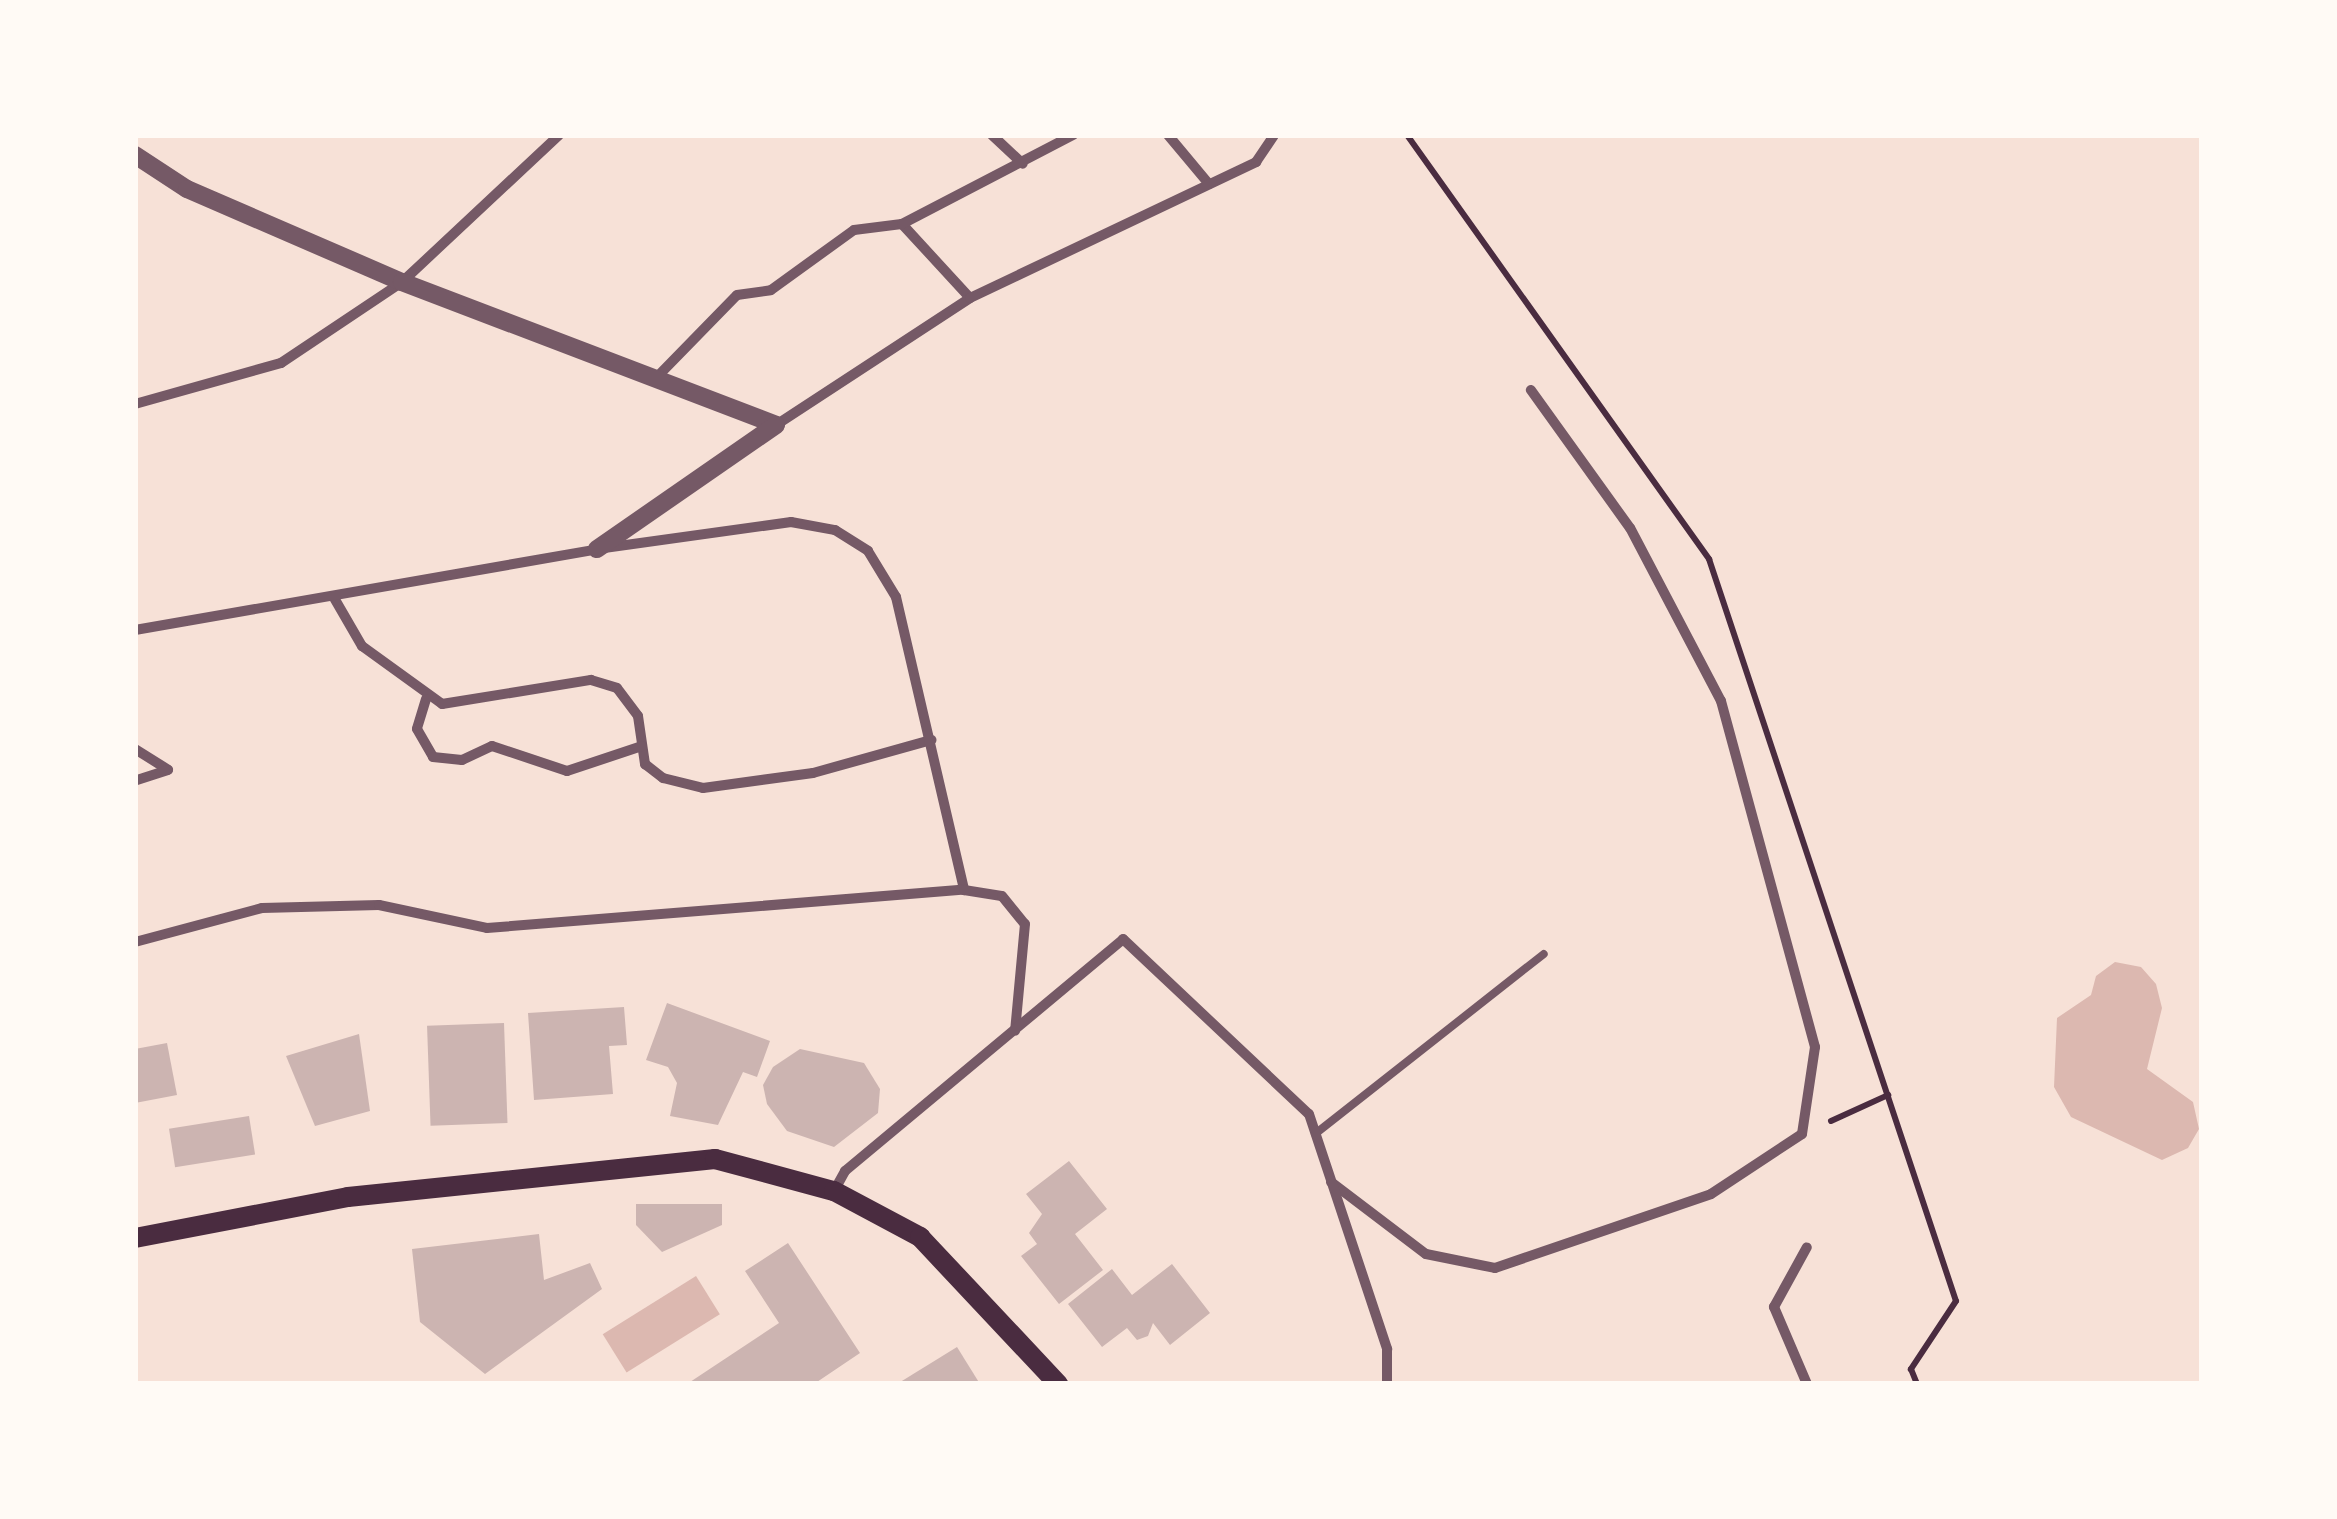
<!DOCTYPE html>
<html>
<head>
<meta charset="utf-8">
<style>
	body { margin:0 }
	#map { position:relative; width:2337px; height:1519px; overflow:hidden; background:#f7e1d7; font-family:Helvetica,sans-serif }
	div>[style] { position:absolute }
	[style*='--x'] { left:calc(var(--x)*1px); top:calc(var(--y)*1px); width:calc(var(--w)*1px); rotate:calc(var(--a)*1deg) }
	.water>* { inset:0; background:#dcb8b0; transform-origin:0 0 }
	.building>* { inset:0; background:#ccb4b1; transform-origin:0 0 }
	.path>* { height:6px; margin:-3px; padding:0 3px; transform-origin:3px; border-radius:3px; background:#4a2c40 }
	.service>* { height:8px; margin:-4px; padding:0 4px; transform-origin:4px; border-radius:4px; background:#755966 }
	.minor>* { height:10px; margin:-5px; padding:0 5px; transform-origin:5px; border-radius:5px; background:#755966 }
	.tertiary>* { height:18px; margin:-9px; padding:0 9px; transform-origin:9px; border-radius:9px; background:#755966 }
	.secondary>* { height:20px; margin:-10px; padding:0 10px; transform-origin:10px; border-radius:10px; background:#4a2c40 }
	span { translate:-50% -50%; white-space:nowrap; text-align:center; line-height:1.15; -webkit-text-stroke:10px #fffaf5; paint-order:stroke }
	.frame { position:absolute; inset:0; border:138px solid #fffaf5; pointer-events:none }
</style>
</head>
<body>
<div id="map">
	<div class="water">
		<i style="clip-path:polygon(2115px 962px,2141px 967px,2156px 984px,2162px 1008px,2147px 1069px,2193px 1102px,2199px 1129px,2188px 1148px,2162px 1160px,2071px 1117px,2054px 1087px,2057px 1018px,2091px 995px,2096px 976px)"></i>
		<i style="left:696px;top:1276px;width:45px;height:110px;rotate:58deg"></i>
	</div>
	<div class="building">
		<i style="clip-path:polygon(667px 1003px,770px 1041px,757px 1077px,743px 1072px,718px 1125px,670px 1116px,677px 1083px,668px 1067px,646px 1060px)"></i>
		<i style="clip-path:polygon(624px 1007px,627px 1045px,609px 1046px,613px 1094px,534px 1100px,528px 1013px)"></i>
		<i style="left:504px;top:1023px;width:100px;height:77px;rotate:88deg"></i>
		<i style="clip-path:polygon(359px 1034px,370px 1111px,315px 1126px,286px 1056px)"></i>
		<i style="clip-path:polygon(167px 1043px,177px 1095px,135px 1103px,135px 1049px)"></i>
		<i style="clip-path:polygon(800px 1049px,864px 1063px,880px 1089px,878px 1113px,834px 1147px,787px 1131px,767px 1104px,763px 1085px,773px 1067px)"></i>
		<i style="left:249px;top:1116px;width:39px;height:81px;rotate:81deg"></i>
		<i style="clip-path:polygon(1069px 1161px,1107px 1209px,1075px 1234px,1103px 1270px,1059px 1304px,1021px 1256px,1037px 1244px,1029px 1233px,1042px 1214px,1026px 1194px)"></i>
		<i style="clip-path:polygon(636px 1204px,722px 1204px,722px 1225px,662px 1252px,636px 1225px)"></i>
		<i style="clip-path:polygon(539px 1234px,544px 1280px,590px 1263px,602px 1289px,485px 1374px,420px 1322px,412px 1249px)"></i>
		<i style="clip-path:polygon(788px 1243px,860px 1353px,814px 1384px,687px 1384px,779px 1323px,745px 1271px)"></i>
		<i style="clip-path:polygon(1172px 1264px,1210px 1313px,1170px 1345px,1153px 1323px,1148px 1336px,1137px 1340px,1127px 1328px,1102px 1347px,1068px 1304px,1112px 1269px,1132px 1295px)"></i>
		<i style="clip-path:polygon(957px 1347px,980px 1384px,897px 1384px)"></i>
	</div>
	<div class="path">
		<i style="--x:1407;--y:135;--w:521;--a:54.54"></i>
		<i style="--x:1709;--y:559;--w:782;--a:71.59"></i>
		<i style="--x:1956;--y:1301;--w:82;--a:123.5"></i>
		<i style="--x:1911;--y:1369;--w:16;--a:68"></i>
		<i style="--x:1831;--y:1121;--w:63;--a:-24.5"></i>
	</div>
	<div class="service">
		<i style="--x:1315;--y:1134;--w:291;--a:-38.2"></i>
	</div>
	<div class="minor">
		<i style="--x:992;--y:135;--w:42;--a:43.1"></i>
		<i style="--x:1168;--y:135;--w:64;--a:50.1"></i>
		<i style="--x:902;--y:224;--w:100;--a:47.4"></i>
		<i style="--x:655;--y:379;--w:117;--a:-45.7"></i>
		<i style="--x:737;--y:295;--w:34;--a:-8"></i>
		<i style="--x:771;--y:290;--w:102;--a:-35.9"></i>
		<i style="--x:854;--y:230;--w:48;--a:-7.1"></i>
		<i style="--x:902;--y:224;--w:193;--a:-27.5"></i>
		<i style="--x:135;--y:404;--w:152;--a:-15.7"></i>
		<i style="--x:281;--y:363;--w:146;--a:-33.8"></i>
		<i style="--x:402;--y:282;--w:215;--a:-43.1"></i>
		<i style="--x:776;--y:425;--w:232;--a:-33.2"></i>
		<i style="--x:970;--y:298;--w:317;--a:-25.4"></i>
		<i style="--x:1256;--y:162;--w:32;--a:-56"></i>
		<i style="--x:333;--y:596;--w:58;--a:59.9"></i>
		<i style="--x:362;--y:646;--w:99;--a:35.9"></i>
		<i style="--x:442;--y:704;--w:151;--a:-9.2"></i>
		<i style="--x:591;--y:680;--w:27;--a:17"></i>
		<i style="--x:617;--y:688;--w:35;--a:53"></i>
		<i style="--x:638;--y:716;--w:49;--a:81.7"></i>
		<i style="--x:645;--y:764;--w:23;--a:38"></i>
		<i style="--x:663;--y:778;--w:41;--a:14"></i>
		<i style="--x:703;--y:788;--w:111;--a:-7.8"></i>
		<i style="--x:813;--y:773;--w:123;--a:-15.6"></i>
		<i style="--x:135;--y:630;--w:469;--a:-9.9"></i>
		<i style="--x:597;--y:549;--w:196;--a:-7.9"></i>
		<i style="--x:791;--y:522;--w:45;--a:10.3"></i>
		<i style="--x:835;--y:530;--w:39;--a:32"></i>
		<i style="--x:868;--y:551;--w:54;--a:58.7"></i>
		<i style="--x:896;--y:597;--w:301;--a:76.9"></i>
		<i style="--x:426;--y:699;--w:31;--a:107"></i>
		<i style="--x:417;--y:729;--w:32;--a:60"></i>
		<i style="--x:433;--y:757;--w:29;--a:6"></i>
		<i style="--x:462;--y:760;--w:33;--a:-25"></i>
		<i style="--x:492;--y:746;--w:79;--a:18.4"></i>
		<i style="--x:567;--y:771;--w:79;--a:-18.4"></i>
		<i style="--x:135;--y:749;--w:39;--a:32"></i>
		<i style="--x:168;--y:770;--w:35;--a:162"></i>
		<i style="--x:135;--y:942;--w:131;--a:-15"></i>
		<i style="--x:262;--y:908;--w:117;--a:-1.5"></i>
		<i style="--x:379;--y:905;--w:110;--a:12"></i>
		<i style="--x:487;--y:928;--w:479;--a:-4.6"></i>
		<i style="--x:964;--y:890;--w:38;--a:9"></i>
		<i style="--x:1002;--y:896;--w:36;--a:51"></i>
		<i style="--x:1025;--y:924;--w:107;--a:95.3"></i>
		<i style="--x:1331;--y:1182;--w:119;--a:37.2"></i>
		<i style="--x:1426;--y:1254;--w:70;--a:11.5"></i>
		<i style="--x:1495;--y:1268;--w:228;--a:-18.9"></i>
		<i style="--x:1711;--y:1194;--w:109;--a:-33.4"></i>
		<i style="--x:1802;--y:1134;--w:88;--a:-81.5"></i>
		<i style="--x:1815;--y:1047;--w:359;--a:-105.2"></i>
		<i style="--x:1721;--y:701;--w:195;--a:-117.7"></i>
		<i style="--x:1630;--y:528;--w:170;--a:-125.7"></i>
		<i style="--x:834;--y:1191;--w:23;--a:-61"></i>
		<i style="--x:845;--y:1171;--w:362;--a:-39.8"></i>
		<i style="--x:1123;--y:939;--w:255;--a:43.3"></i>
		<i style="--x:1309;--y:1114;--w:248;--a:71.6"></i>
		<i style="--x:1387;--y:1349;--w:35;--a:90"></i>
		<i style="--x:1807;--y:1384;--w:84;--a:-113.2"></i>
		<i style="--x:1774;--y:1307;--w:68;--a:-61.2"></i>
	</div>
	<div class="tertiary">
		<i style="--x:135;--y:155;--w:62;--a:33.2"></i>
		<i style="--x:187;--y:189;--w:234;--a:23.4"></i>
		<i style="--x:402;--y:282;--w:400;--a:20.9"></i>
		<i style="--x:776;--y:425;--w:218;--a:145.3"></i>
	</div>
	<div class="secondary">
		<i style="--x:135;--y:1238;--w:217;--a:-10.9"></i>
		<i style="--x:348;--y:1197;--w:369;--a:-5.9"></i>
		<i style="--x:715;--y:1159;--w:123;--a:15.1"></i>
		<i style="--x:834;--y:1191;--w:98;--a:28.1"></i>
		<i style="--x:920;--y:1237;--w:202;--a:46.8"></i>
	</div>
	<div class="frame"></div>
</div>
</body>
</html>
